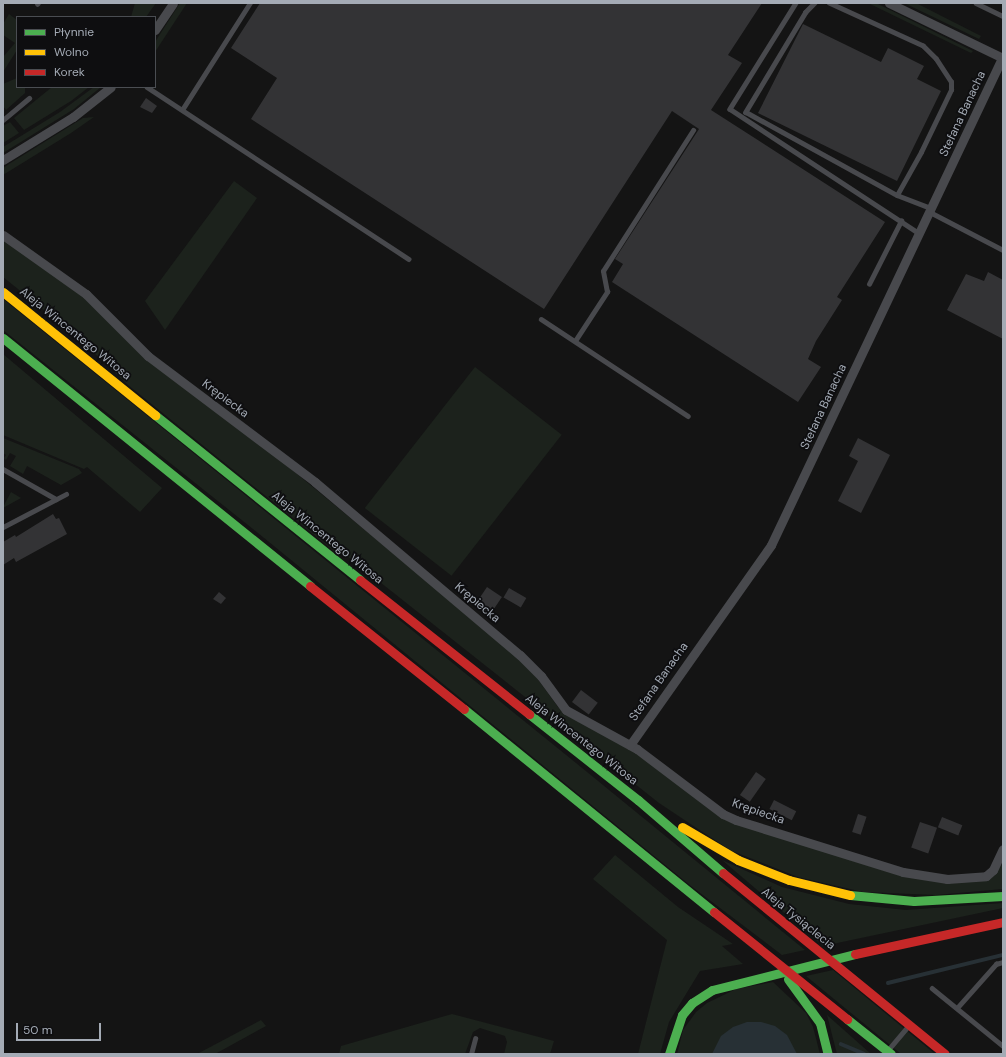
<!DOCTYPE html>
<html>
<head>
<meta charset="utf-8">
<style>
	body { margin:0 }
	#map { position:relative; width:1006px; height:1057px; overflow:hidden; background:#141414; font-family:"DM Sans",sans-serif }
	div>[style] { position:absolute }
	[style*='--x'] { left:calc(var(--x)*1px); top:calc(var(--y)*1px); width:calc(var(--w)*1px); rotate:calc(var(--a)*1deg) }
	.green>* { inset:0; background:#1c221c; transform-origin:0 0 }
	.water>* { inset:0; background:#273035 }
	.stream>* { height:3.5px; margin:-1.75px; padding:0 1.75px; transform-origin:1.75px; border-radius:1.75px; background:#273035 }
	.building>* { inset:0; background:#333335; transform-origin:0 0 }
	.lane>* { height:4.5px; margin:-2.25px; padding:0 2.25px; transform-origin:2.25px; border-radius:2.25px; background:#48494d }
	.street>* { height:9px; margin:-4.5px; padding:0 4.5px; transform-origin:4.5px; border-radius:4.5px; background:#48494d }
	.fast>* { height:9px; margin:-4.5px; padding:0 4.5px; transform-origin:4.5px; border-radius:4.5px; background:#4caf50 }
	.slow>* { height:9px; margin:-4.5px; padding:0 4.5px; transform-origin:4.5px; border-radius:4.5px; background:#ffc107 }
	.jam>* { height:9px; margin:-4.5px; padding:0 4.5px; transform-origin:4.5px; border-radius:4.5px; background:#c62828 }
	span { translate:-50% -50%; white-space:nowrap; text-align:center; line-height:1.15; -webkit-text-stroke:3.5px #0e0e10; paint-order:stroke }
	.street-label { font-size:12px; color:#a4abb5 }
	.frame { position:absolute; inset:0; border:4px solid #a4abb5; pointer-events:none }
	.legend { position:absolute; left:16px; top:16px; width:140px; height:72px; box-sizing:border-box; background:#0e0e10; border:1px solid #4a4d52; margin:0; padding:5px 7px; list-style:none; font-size:12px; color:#a4abb5 }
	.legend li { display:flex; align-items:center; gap:8px; height:20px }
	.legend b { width:20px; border:1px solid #4a4d52 }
	.scale { position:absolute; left:16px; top:1023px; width:85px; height:18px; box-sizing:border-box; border:2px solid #a4abb5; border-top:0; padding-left:5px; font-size:12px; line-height:14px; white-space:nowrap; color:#a4abb5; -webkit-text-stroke:3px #0e0e10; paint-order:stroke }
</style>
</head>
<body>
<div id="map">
	<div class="green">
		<i style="clip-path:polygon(135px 3px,156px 3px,146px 17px,131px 17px)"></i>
		<i style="clip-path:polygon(180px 3px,187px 3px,155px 52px,155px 42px)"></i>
		<i style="clip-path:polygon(868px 3px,876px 3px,973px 51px,971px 53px)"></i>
		<i style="clip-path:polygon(904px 3px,916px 3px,981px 36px,979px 39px)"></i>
		<i style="clip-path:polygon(9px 14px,17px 20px,17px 50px,3px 72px,3px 57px,15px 43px,3px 35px,3px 24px)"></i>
		<i style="clip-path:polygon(17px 78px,17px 87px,25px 87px,25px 93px,6px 110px,3px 106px,3px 84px)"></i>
		<i style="clip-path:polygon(52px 87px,89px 87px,71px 101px,24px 130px,14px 118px)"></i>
		<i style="clip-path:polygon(94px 87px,101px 87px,74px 109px,3px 153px,3px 147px,60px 112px)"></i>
		<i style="clip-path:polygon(94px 117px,71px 133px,3px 175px,3px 168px,9px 164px,83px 118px)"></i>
		<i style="clip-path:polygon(10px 122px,19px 133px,3px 143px,3px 126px)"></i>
		<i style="clip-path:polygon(234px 181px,257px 198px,165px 330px,145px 301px)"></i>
		<i style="clip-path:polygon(3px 239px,79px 294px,526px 663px,558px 707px,627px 747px,735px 824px,797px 841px,853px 861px,930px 881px,967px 882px,985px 879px,994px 875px,1003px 863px,1003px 889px,936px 895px,863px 892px,798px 877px,732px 851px,704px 833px,659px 803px,342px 552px,339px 555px,128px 385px,74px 334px,3px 277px)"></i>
		<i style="clip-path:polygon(3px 299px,576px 763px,805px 950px,782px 955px,691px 886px,253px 529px,3px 330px)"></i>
		<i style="clip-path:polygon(3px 354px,162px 488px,140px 512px,87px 467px,84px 469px,3px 435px)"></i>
		<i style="left:475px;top:367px;width:110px;height:179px;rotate:38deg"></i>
		<i style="clip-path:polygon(3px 438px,79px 469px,82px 473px,61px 485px,27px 466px,23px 474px,10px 466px,16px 456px,10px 453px,6px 460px,4px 458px,6px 455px,3px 453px)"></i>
		<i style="clip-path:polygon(11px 492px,21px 498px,3px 508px,3px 507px)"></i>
		<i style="clip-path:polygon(615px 855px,678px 907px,733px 944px,722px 946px,743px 964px,700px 971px,669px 1022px,660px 1054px,638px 1054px,667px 940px,593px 879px)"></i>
		<i style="clip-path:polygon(722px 860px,782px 887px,849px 904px,906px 910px,1003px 903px,1003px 908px,823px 946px)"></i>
		<i style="clip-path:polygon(833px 970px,935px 1054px,901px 1054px,806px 976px)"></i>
		<i style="clip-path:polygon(773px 982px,806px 1013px,813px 1027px,820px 1054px,677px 1054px,683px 1030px,696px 1012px,707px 1003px,736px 989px)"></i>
		<i style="clip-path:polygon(452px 1014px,554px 1041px,550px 1054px,504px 1054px,507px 1042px,505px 1036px,480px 1028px,473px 1032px,465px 1054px,339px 1054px,341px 1046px)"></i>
		<i style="clip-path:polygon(827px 1015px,871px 1054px,837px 1054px)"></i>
		<i style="clip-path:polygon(261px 1020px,266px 1026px,215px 1054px,197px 1054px)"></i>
	</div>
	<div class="water">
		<i style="clip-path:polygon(747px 1022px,761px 1022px,775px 1026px,787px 1035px,797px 1054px,712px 1054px,721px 1036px,733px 1027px)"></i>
	</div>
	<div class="stream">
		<i style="--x:888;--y:983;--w:118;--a:-13.7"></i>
		<i style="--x:841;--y:1044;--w:25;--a:23"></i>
	</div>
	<div class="building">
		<i style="clip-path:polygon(260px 3px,762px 3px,728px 55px,742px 63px,711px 110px,885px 222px,837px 297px,842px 300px,816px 341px,808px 359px,821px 367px,798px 402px,612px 282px,623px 264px,615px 259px,699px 129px,672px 111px,544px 309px,251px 119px,277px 78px,231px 48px)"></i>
		<i style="clip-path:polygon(803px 24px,881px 62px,888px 48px,924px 66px,917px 79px,941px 91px,897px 181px,758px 113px)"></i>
		<i style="clip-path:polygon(146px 98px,157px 106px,152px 113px,140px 107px)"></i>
		<i style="clip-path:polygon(988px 272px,1003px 280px,1003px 339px,947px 310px,966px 274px,984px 281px)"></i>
		<i style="clip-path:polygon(858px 438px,890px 455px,861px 513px,838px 501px,858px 461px,849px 456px)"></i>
		<i style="clip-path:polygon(53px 514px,56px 519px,59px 518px,67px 534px,16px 562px,14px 558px,3px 565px,3px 542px,15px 535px,16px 537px)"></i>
		<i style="left:487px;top:587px;width:18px;height:23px;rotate:34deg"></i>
		<i style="left:509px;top:588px;width:20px;height:11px;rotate:30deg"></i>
		<i style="clip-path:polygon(219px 592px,226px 598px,221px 604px,213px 599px)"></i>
		<i style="left:581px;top:690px;width:21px;height:15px;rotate:37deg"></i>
		<i style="left:756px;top:772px;width:12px;height:28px;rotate:35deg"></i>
		<i style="left:774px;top:800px;width:25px;height:10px;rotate:27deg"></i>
		<i style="left:858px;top:814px;width:9px;height:19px;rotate:18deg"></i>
		<i style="left:942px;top:817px;width:22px;height:11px;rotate:22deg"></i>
		<i style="left:920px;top:822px;width:18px;height:27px;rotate:19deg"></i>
	</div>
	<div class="lane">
		<i style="--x:796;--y:3;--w:125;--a:121.9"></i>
		<i style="--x:730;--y:109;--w:226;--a:33.3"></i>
		<i style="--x:815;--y:3;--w:13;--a:135"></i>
		<i style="--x:806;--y:12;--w:117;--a:121"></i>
		<i style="--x:746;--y:112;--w:172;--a:28.8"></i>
		<i style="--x:897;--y:195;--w:49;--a:-60.8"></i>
		<i style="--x:921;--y:152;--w:69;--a:-64.2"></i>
		<i style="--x:951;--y:90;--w:8;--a:-90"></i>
		<i style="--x:951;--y:82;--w:27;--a:-123"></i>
		<i style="--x:936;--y:59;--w:18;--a:-135"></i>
		<i style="--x:923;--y:46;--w:103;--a:-155.4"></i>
		<i style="--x:976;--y:3;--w:30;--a:26"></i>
		<i style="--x:37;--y:4;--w:1;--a:-45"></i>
		<i style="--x:147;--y:87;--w:313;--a:33.3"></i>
		<i style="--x:182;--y:110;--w:127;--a:-57.6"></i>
		<i style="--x:3;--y:120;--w:34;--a:-40"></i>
		<i style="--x:897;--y:195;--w:36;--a:21"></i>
		<i style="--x:930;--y:212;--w:82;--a:27.5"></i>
		<i style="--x:869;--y:284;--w:71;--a:-63.1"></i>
		<i style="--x:541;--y:319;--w:176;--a:33.4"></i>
		<i style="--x:575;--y:341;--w:59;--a:-56.9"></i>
		<i style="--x:607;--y:292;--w:21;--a:-101"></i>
		<i style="--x:603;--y:271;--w:167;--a:-57.4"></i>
		<i style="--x:3;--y:469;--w:61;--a:29.5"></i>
		<i style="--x:3;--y:527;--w:71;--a:-27.6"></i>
		<i style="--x:932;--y:988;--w:92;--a:39.2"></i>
		<i style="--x:957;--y:1008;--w:59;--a:-48.4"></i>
		<i style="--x:996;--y:964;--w:7;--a:-16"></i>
		<i style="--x:888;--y:1050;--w:31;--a:-50"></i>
		<i style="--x:471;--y:1054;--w:16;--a:-75"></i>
	</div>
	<div class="street">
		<i style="--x:889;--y:3;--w:127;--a:25.8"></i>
		<i style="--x:155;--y:30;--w:32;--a:-56"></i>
		<i style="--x:3;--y:160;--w:82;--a:-31.6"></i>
		<i style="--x:73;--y:117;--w:48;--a:-38.3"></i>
		<i style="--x:3;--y:235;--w:102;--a:35.4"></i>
		<i style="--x:86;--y:294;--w:88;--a:45"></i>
		<i style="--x:148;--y:356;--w:209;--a:37"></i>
		<i style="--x:315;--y:482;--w:268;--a:40.2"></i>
		<i style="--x:520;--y:655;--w:30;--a:45"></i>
		<i style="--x:541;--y:676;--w:42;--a:53.7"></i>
		<i style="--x:566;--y:710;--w:81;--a:28.8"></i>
		<i style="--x:637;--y:749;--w:108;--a:37.1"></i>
		<i style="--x:723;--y:814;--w:14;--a:25"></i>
		<i style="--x:736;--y:820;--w:175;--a:17.3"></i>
		<i style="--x:903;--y:872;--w:45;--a:9"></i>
		<i style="--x:947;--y:879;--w:39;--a:-4"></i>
		<i style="--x:986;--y:876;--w:9;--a:-41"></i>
		<i style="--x:993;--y:870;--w:23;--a:-65"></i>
		<i style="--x:630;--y:745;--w:245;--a:-54.8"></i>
		<i style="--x:771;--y:545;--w:539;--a:-64.62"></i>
	</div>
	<div class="fast">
		<i style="--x:3;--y:338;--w:395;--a:38.9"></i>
		<i style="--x:155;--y:415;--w:263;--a:38.8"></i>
		<i style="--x:464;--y:709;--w:322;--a:39.1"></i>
		<i style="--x:529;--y:714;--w:139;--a:38.3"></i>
		<i style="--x:638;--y:800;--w:112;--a:40.7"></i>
		<i style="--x:850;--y:895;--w:64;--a:5.4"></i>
		<i style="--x:914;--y:901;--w:89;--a:-3.2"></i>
		<i style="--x:788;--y:979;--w:54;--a:54"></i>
		<i style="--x:820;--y:1023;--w:32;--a:76"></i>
		<i style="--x:847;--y:1019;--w:56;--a:38.5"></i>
		<i style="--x:669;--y:1054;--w:41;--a:-71.6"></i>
		<i style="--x:682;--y:1015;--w:16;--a:-50"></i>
		<i style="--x:692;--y:1003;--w:24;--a:-33"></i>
		<i style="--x:712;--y:990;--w:147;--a:-14.1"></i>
	</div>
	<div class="slow">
		<i style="--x:3;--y:292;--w:196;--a:39"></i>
		<i style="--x:682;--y:827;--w:65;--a:30.5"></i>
		<i style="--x:738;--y:860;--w:55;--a:21.4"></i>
		<i style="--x:789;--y:880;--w:63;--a:13.8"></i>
	</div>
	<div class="jam">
		<i style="--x:360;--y:580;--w:216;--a:38.4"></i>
		<i style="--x:310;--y:586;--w:197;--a:38.6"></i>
		<i style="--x:723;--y:873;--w:286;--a:39.2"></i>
		<i style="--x:714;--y:912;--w:171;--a:38.8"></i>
		<i style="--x:855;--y:954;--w:151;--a:-12.2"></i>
	</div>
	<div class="street-label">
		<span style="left:963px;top:114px;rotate:-65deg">Stefana Banacha</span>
		<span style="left:75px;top:334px;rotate:39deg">Aleja Wincentego Witosa</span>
		<span style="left:225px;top:399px;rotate:37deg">Krępiecka</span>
		<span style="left:824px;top:407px;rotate:-65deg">Stefana Banacha</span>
		<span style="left:327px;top:538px;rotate:39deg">Aleja Wincentego Witosa</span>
		<span style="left:477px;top:603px;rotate:40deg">Krępiecka</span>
		<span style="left:659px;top:682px;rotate:-55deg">Stefana Banacha</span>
		<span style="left:581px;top:740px;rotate:38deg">Aleja Wincentego Witosa</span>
		<span style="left:758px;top:812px;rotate:19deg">Krępiecka</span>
		<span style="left:798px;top:919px;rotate:39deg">Aleja Tysiąclecia</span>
	</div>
	<div class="frame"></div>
	<ul class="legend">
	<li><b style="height:5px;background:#4caf50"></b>Płynnie</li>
	<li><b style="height:5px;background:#ffc107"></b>Wolno</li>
	<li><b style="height:5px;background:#c62828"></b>Korek</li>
	</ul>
	<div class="scale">50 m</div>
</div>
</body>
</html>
